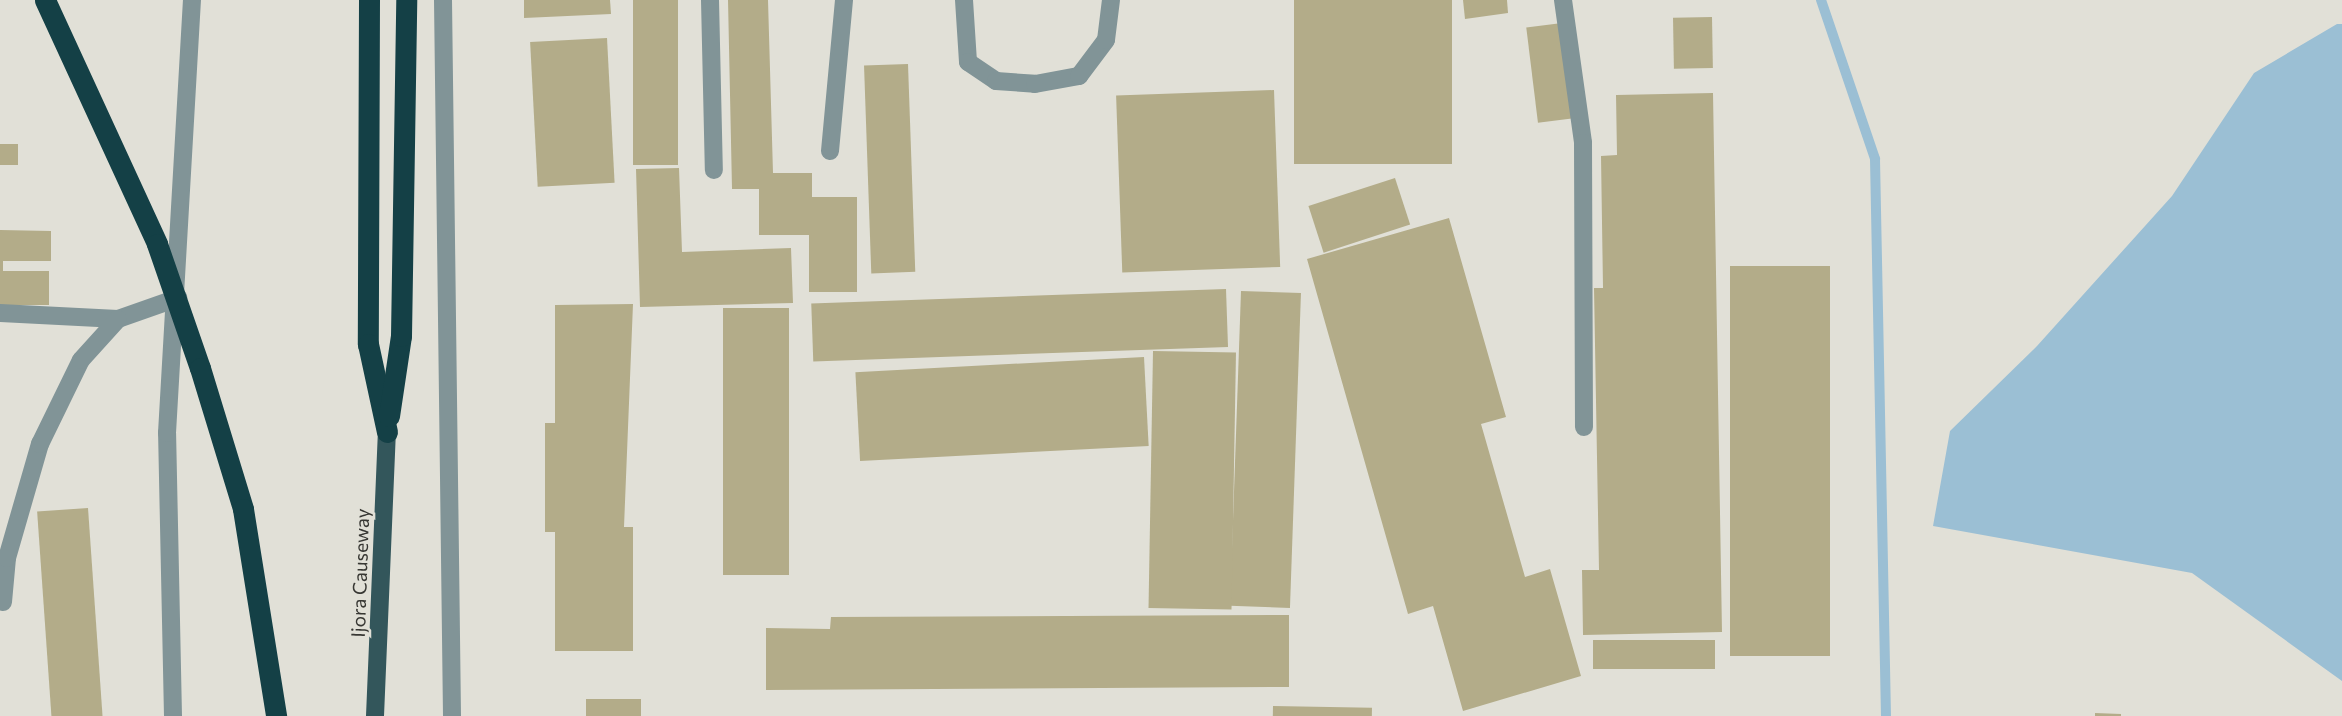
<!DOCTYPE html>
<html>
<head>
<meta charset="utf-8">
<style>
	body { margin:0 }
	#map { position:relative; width:2342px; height:716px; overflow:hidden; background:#e1e0d7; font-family:Commissioner,sans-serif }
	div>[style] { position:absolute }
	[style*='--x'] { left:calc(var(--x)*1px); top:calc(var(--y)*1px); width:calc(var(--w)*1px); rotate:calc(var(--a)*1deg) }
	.water>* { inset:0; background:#9bbfd4 }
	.stream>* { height:10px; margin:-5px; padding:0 5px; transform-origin:5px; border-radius:5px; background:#9bbfd4 }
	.building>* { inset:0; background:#b3ac89; transform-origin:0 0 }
	.minor>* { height:18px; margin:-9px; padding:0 9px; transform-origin:9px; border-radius:9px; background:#819497 }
	.major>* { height:18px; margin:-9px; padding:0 9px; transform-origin:9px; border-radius:9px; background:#33565b }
	.highway>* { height:21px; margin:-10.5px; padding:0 10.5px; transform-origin:10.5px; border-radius:10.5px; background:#144046 }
	.highway-bridge>* { height:21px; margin:-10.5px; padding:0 10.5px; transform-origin:10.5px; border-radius:10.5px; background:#144046 }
	span { translate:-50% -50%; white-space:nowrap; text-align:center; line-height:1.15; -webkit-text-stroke:5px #e1e0d7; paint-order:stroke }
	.street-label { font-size:19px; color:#373733 }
</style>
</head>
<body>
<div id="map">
	<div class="water">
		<i style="clip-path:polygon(2337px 24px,2342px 24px,2342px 681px,2192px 573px,1933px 526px,1950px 431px,2037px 346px,2172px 196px,2254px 73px)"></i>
	</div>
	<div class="stream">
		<i style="--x:1821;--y:0;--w:168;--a:71.2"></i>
		<i style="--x:1875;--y:159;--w:557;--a:88.87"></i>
	</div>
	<div class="building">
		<i style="clip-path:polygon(524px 0,610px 0,611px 14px,524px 18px)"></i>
		<i style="left:633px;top:0;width:45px;height:165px"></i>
		<i style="clip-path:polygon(728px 0,768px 0,773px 173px,812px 173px,812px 197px,857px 197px,857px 292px,809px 292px,809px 235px,759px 235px,759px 189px,732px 189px)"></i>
		<i style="left:1294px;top:0;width:158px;height:164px"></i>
		<i style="clip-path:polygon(1463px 0,1507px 0,1508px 13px,1465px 19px)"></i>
		<i style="left:1712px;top:17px;width:51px;height:39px;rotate:89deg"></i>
		<i style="left:1562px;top:23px;width:96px;height:36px;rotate:83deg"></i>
		<i style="left:607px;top:38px;width:145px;height:77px;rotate:87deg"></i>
		<i style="left:908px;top:64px;width:208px;height:44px;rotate:88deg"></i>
		<i style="left:1274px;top:90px;width:177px;height:158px;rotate:88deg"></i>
		<i style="clip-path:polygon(1713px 93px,1722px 632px,1583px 635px,1582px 570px,1599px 570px,1594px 288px,1603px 288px,1601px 156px,1617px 155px,1616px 95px)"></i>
		<i style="left:0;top:144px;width:18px;height:21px"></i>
		<i style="clip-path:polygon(679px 168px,682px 252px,791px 248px,793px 303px,640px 307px,636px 169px)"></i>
		<i style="left:1395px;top:178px;width:49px;height:91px;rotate:72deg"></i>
		<i style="clip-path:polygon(1449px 218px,1506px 417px,1481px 424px,1525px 577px,1550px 569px,1581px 676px,1463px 711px,1433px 606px,1408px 614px,1307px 259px)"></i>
		<i style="clip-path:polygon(0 230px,51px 231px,51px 261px,3px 261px,3px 271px,49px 271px,49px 305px,0 305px)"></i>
		<i style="left:1830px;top:266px;width:390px;height:100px;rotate:90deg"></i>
		<i style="left:1226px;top:289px;width:58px;height:415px;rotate:88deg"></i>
		<i style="left:1241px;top:291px;width:60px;height:315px;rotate:2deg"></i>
		<i style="clip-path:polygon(633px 304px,624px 527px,633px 527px,633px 651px,555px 651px,555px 532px,545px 532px,545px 423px,555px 423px,555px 305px)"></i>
		<i style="left:723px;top:308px;width:66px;height:267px"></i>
		<i style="left:1153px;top:351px;width:83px;height:257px;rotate:1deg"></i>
		<i style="left:1144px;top:357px;width:89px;height:289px;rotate:87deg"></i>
		<i style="left:88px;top:508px;width:209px;height:51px;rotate:86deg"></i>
		<i style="clip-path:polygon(1289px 615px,1289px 687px,766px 690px,766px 628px,830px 629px,831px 617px)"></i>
		<i style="left:1593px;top:640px;width:122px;height:29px"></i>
		<i style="left:586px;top:699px;width:55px;height:17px"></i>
		<i style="left:1273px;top:706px;width:99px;height:10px;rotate:1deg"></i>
		<i style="clip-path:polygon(2095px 713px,2121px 714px,2121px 716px,2095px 716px)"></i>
	</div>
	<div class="minor">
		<i style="--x:443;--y:0;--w:716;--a:89.28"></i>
		<i style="--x:710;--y:0;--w:170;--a:88.7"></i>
		<i style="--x:964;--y:0;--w:62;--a:86.3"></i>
		<i style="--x:968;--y:62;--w:34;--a:34"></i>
		<i style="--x:996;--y:81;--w:39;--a:4"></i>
		<i style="--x:1035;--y:84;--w:45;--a:-10.3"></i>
		<i style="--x:1079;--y:76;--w:45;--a:-53.1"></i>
		<i style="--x:1106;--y:40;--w:40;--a:-82.9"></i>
		<i style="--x:1563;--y:0;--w:144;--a:82"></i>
		<i style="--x:1583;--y:143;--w:284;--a:89.8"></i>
		<i style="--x:830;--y:151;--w:152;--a:-84.7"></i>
		<i style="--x:0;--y:313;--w:118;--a:2.9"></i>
		<i style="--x:118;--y:319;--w:64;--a:-19.3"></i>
		<i style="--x:3;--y:602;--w:44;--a:-84.8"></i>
		<i style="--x:7;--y:558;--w:119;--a:-73.9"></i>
		<i style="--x:40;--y:444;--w:93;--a:-64"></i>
		<i style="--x:81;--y:360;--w:55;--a:-47.9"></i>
		<i style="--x:173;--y:716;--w:283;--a:-91.2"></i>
		<i style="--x:167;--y:433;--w:434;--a:-86.7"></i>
	</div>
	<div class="major">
		<i style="--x:375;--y:716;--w:284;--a:-87.6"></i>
	</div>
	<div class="highway">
		<i style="--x:369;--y:0;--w:344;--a:90.2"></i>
		<i style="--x:368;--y:344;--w:90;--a:77.8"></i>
		<i style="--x:389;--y:416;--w:81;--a:-81.5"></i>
		<i style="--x:401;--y:336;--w:336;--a:-89.1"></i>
	</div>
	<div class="highway-bridge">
		<i style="--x:45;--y:0;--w:268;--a:65.3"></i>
		<i style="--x:157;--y:244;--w:131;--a:70.9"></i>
		<i style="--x:200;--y:368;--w:147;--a:73"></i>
		<i style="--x:243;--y:509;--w:210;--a:80.9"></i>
	</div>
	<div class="street-label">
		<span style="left:360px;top:573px;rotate:-88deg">Ijora Causeway</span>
	</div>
</div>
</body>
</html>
